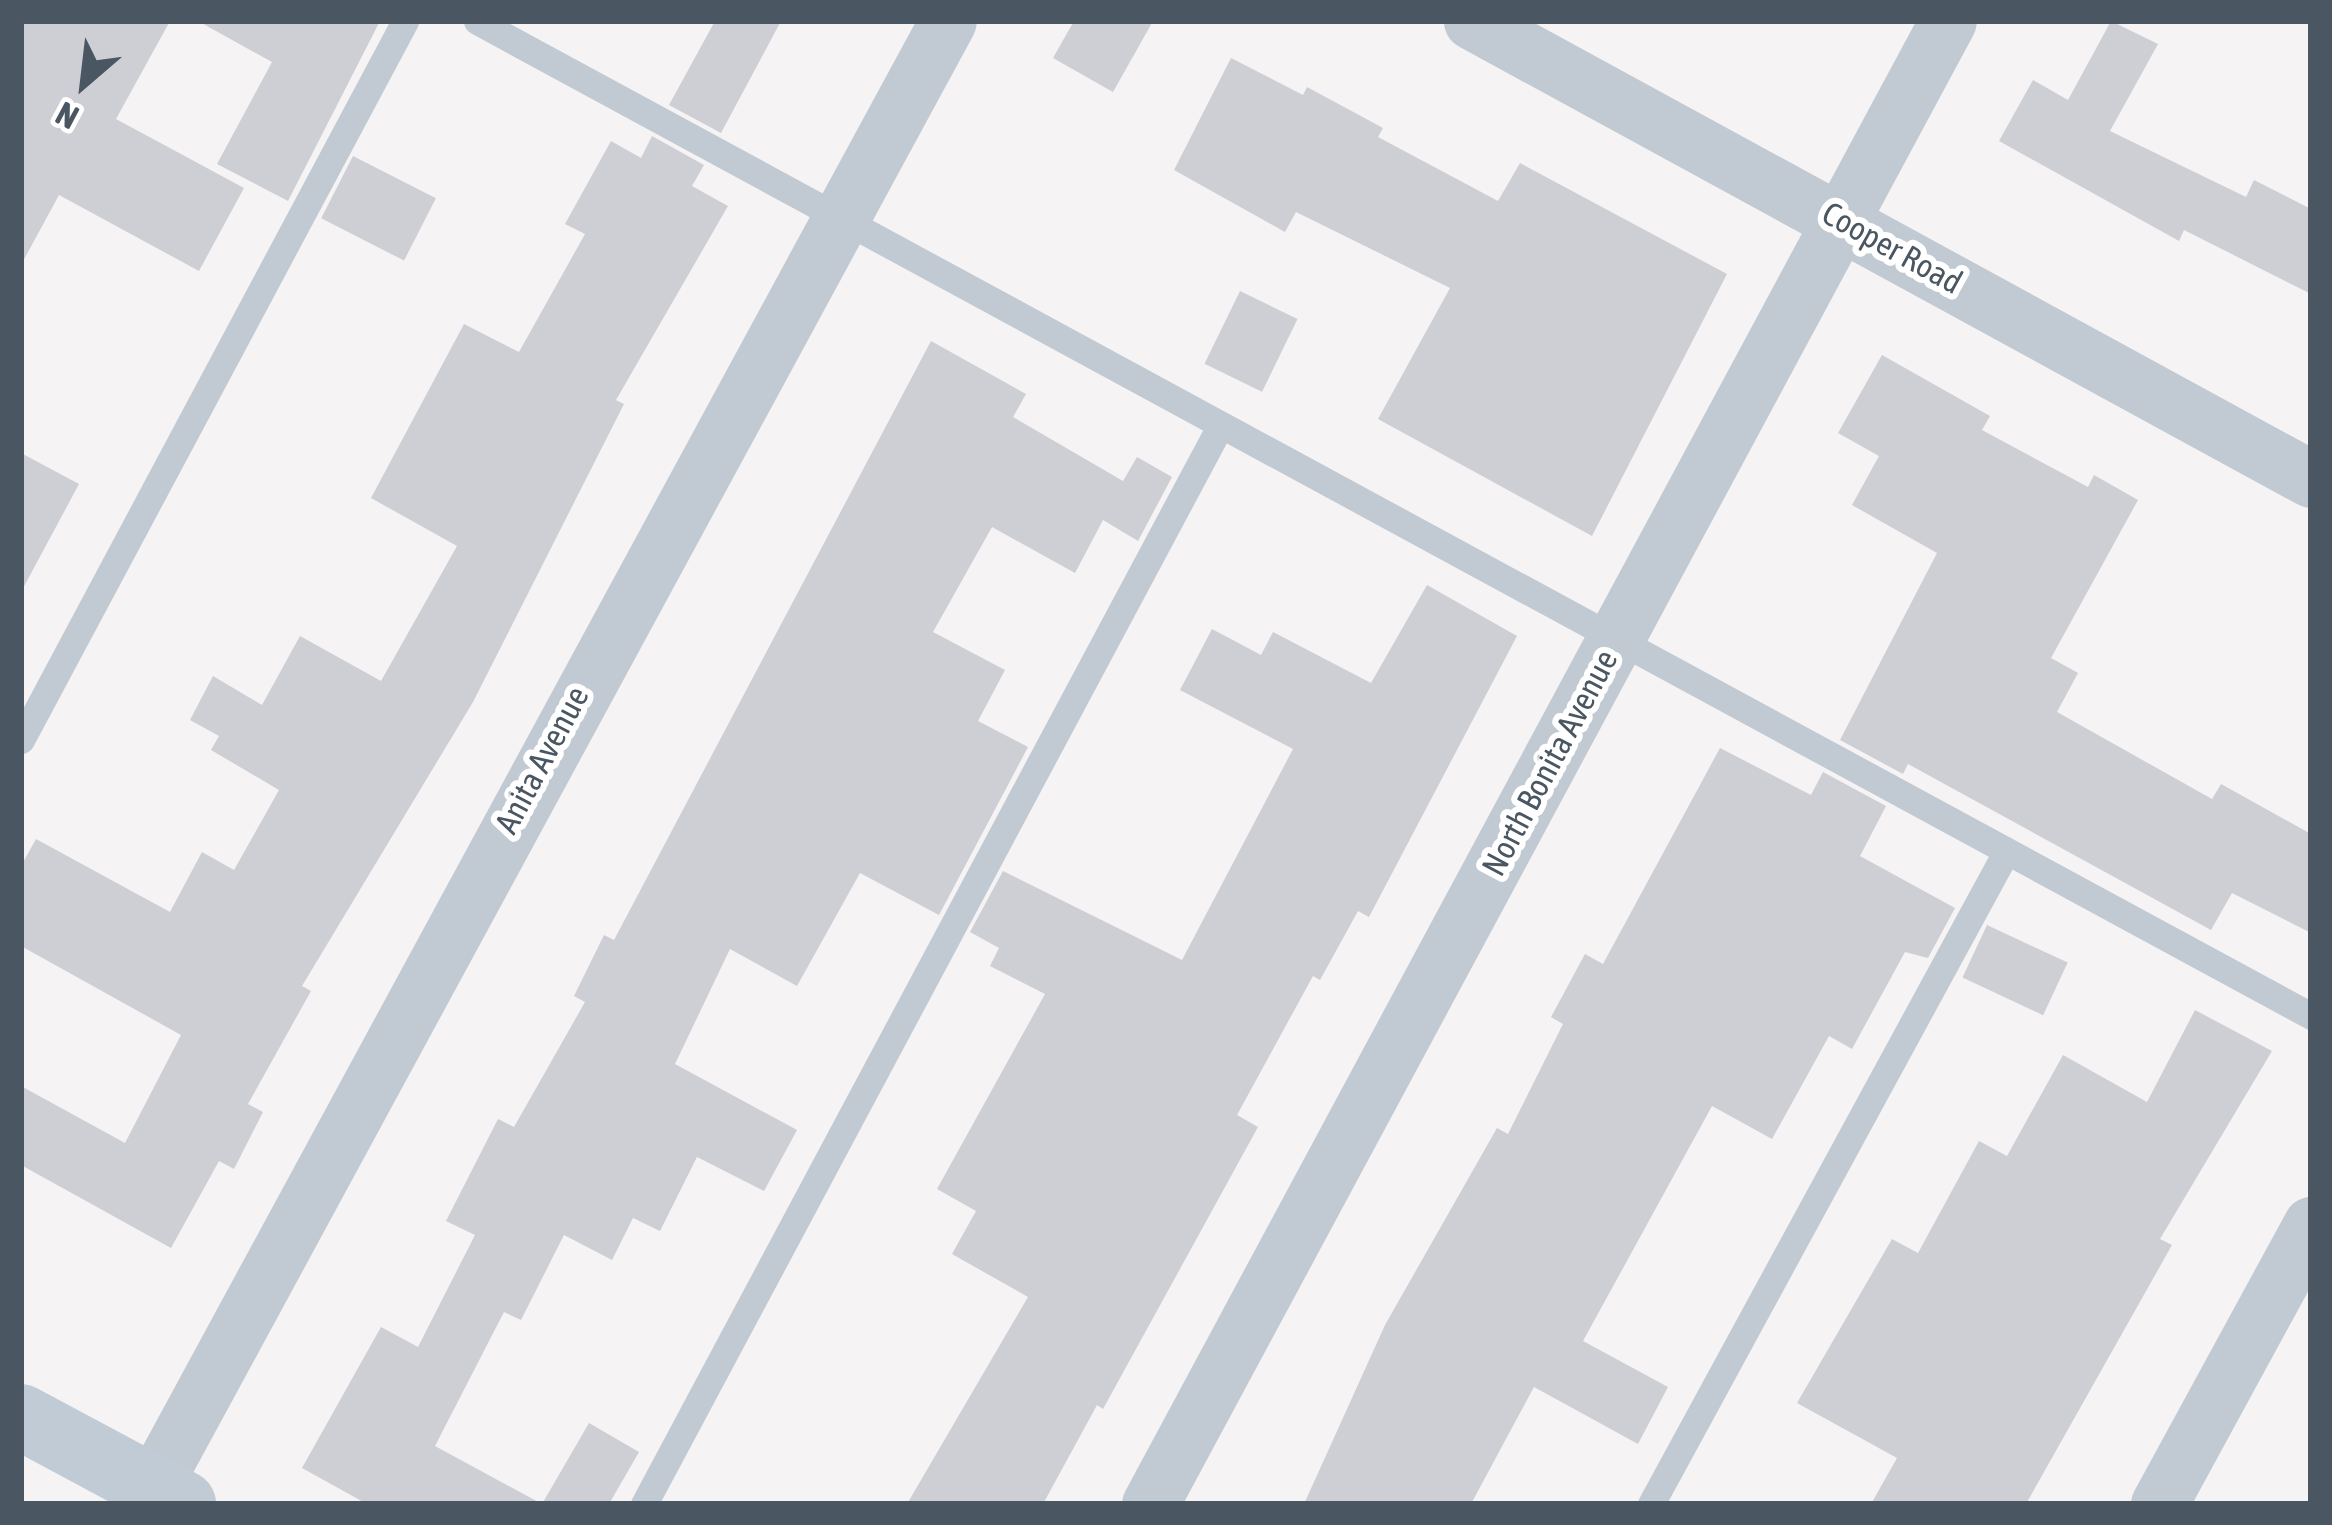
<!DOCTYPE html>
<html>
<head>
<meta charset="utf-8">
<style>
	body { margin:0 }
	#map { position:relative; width:2332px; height:1525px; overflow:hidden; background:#f5f3f3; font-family:"Asap Condensed",sans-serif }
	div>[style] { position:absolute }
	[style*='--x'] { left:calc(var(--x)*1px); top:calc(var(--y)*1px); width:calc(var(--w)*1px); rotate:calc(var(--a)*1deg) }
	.building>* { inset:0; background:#cdcfd5; transform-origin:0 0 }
	.lane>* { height:27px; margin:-13.5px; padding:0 13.5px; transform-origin:13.5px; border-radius:13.5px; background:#c1cad2 }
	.street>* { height:57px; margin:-28.5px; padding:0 28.5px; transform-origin:28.5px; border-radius:28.5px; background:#c1cad2 }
	.secondary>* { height:66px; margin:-33px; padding:0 33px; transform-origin:33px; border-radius:33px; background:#c1cbd6 }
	span { translate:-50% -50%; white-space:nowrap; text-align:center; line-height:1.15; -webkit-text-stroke:12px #fff; paint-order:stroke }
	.street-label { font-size:33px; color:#4a5661 }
	.frame { position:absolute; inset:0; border:24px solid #4a5661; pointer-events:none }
	.north { position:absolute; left:24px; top:24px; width:120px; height:120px; -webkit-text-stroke:9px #fff; paint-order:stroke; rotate:208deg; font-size:33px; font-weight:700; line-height:48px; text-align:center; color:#4a5661 }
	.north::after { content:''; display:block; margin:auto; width:42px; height:54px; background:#4a5661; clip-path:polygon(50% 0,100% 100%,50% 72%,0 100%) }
</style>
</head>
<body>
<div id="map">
	<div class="building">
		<i style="clip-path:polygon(21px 21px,170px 21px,116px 119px,244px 188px,199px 271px,59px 195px,21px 265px)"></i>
		<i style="clip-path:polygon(198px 21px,380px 21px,288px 201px,217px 164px,272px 62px)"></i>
		<i style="clip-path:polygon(715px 21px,781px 21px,721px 133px,669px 105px)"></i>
		<i style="clip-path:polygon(1074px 21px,1153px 21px,1113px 92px,1053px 58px)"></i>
		<i style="clip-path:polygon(2111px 21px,2158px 44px,2110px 131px,2246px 197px,2254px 180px,2311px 209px,2311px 294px,2184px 230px,2179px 241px,1999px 141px,2033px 80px,2068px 100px)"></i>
		<i style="clip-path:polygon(1231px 58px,1303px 95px,1307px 87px,1383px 128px,1378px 137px,1498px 201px,1520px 163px,1727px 274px,1592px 536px,1378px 419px,1450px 288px,1296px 212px,1285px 232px,1174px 170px)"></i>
		<i style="clip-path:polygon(652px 136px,704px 165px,692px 186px,728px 206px,616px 400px,624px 404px,473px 702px,302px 986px,311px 991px,248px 1104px,263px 1112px,234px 1169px,219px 1161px,171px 1248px,21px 1165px,21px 1086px,125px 1143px,181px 1035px,21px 946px,21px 866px,36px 839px,170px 912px,202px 852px,234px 870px,279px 790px,211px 750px,219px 736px,190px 720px,213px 676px,262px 705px,300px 636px,381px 681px,457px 546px,371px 498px,464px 324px,519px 352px,585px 234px,565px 224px,611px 141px,641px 158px)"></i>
		<i style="left:353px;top:156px;width:93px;height:70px;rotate:27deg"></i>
		<i style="left:1240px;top:291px;width:64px;height:81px;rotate:26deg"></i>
		<i style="clip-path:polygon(931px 341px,1026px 394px,1013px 417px,1123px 481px,1137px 457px,1172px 477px,1138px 541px,1103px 520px,1075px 573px,992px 527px,933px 632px,1005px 670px,978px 721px,1028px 747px,939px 915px,860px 873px,797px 986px,730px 949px,675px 1064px,797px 1130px,764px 1191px,697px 1157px,660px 1231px,633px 1218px,612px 1260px,564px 1235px,521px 1320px,504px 1312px,435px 1446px,542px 1504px,589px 1423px,639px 1452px,609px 1504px,367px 1504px,302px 1468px,381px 1327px,418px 1347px,475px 1235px,446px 1221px,498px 1119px,514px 1127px,585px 1002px,574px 996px,604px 935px,614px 940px)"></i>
		<i style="clip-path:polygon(1882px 355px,1990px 416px,1982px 430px,2088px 487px,2094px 475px,2138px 500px,2051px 658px,2078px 673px,2057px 712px,2212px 799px,2221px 784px,2311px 834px,2311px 933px,2232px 893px,2211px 930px,1908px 764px,1903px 774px,1840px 740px,1937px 553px,1852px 505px,1879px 456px,1838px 433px)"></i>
		<i style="clip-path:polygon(21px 453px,79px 484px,21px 592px)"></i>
		<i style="clip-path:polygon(1427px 585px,1517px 636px,1369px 917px,1358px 911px,1320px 980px,1313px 976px,1237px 1115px,1258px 1127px,1103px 1409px,1097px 1405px,1043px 1504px,907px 1504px,1028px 1297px,952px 1254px,976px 1211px,937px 1189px,1045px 994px,990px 966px,999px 948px,970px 932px,1003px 871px,1182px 960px,1293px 749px,1180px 690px,1212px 629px,1261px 655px,1273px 632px,1371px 683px)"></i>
		<i style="clip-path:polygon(1720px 748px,1811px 795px,1823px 772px,1886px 806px,1860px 856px,1955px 908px,1928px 958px,1905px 952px,1852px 1049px,1829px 1036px,1772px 1139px,1712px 1106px,1583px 1341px,1668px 1387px,1638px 1444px,1534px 1387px,1471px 1504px,1304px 1504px,1385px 1325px,1497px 1128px,1508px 1134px,1563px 1024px,1551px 1017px,1585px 954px,1603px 964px)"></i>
		<i style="left:1987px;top:925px;width:89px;height:58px;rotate:25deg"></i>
		<i style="clip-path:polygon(2195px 1010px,2272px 1051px,2160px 1239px,2172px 1245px,2026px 1504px,1871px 1504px,1897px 1458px,1797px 1403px,1892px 1239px,1918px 1253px,1979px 1141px,2007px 1156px,2063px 1055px,2147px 1102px)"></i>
	</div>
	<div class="lane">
		<i style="--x:477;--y:21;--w:2087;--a:28.48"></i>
		<i style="--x:21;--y:740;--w:815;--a:-61.89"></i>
		<i style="--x:644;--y:1504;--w:1222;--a:-61.88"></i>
		<i style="--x:1651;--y:1504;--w:740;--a:-61.43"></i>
	</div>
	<div class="street">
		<i style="--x:1472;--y:21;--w:956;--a:28.63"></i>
		<i style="--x:143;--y:1504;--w:1687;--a:-61.51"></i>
		<i style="--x:1150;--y:1504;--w:1684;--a:-61.72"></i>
		<i style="--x:2159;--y:1504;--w:318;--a:-61.4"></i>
	</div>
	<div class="secondary">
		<i style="--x:21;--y:1417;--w:184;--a:28.2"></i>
	</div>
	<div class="street-label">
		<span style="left:1892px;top:248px;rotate:29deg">Cooper Road</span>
		<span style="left:542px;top:760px;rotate:-62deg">Anita Avenue</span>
		<span style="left:1550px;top:763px;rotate:-62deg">North Bonita Avenue</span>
	</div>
	<div class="frame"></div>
	<div class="north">N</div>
</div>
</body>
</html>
